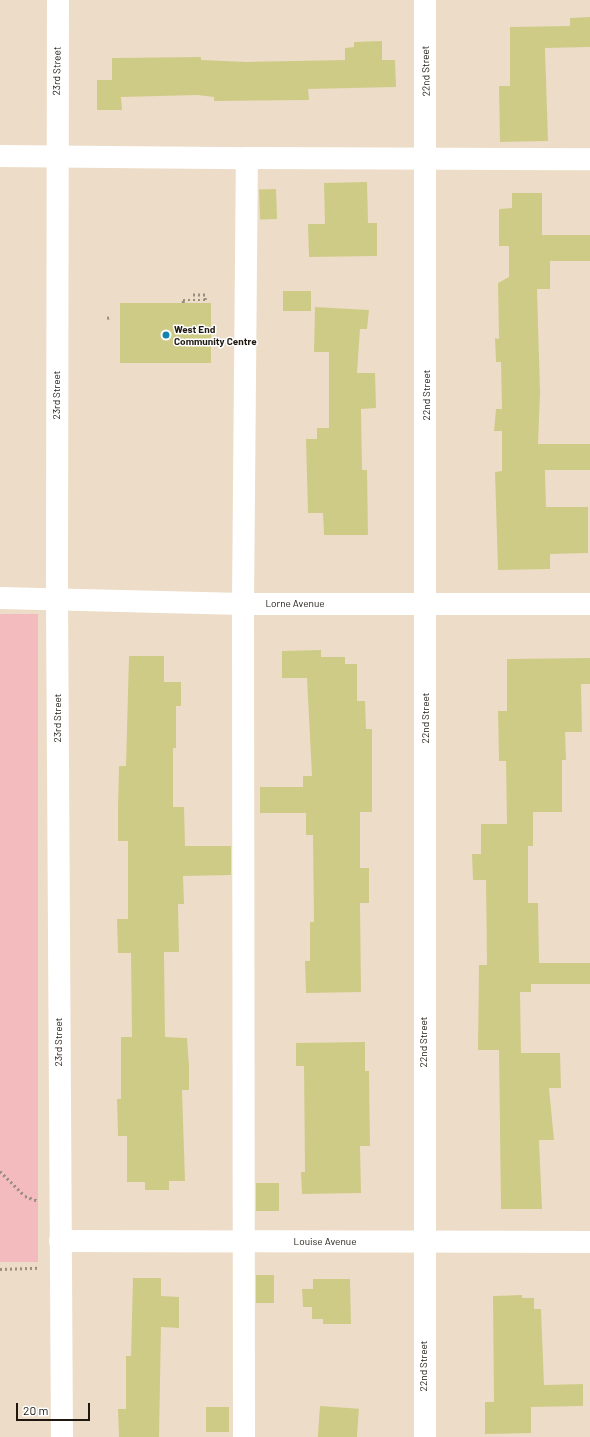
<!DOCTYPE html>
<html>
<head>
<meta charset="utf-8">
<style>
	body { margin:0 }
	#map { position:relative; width:590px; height:1437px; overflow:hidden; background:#edddc8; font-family:Barlow,sans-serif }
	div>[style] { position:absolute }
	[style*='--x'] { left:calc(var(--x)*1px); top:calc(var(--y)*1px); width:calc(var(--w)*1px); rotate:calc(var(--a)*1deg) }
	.green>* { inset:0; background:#f4bbbf; transform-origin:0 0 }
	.building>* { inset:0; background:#cecb87; transform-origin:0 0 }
	.path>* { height:2.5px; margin-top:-1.25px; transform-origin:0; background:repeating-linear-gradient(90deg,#9a8e7e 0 2px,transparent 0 5px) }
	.minor>* { height:22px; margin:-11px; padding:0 11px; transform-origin:11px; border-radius:11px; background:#fff }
	.dots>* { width:11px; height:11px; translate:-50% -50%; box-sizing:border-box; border:2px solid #fff; border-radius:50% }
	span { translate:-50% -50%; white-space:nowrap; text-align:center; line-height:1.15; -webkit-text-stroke:3px #fff; paint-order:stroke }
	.street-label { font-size:10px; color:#1e1810 }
	.poi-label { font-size:10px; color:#1e1810; font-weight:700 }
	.left { translate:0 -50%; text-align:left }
	.scale { position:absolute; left:16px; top:1403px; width:74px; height:18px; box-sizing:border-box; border:2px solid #1e1810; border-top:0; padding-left:5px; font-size:12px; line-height:14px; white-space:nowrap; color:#1e1810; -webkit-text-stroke:3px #fff; paint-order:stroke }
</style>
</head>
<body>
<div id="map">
	<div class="green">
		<i style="left:0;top:614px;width:38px;height:648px"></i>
	</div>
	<div class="building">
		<i style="clip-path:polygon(590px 17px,590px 47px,545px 48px,548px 141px,500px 142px,499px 86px,510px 86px,510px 27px,570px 26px,570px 18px)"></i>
		<i style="clip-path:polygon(382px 41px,382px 60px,395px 60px,396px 87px,308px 89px,309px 100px,214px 101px,214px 97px,197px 95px,121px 97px,122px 110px,97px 110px,97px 80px,112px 80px,112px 58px,201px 57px,201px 60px,247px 62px,345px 60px,345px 48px,354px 47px,354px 42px)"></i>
		<i style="clip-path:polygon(367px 182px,368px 223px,377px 223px,377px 256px,309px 257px,308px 224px,325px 224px,324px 183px)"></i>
		<i style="left:276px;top:189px;width:30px;height:17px;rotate:88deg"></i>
		<i style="clip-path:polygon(512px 193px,542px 193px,542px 235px,590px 235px,590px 261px,550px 261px,550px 289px,537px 289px,540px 392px,538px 444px,590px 444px,590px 470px,545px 470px,546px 507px,588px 507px,588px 553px,550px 554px,550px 569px,498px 570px,495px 472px,502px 471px,502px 431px,494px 431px,496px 409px,502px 409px,501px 362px,496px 362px,495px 338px,499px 339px,498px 283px,509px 277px,509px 246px,499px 246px,499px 209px,512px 208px)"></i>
		<i style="left:283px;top:291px;width:28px;height:20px"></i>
		<i style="left:211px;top:303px;width:60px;height:91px;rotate:90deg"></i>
		<i style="clip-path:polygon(315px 307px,369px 310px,367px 329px,360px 329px,357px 373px,375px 373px,376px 408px,361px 409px,362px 470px,367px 470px,368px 535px,324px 535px,323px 513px,308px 513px,306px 439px,317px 439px,317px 428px,329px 428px,329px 352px,314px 352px)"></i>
		<i style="clip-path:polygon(321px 650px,321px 657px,345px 657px,345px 664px,357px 664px,357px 701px,365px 701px,366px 729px,372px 729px,372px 812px,360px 812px,360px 868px,369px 868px,369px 903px,360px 903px,361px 992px,306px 993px,305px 961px,310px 961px,310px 922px,314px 922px,313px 835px,306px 835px,306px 813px,260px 813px,260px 787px,303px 787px,303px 776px,312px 776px,307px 678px,282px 678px,282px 651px)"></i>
		<i style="clip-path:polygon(129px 656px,164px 656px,164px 682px,181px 682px,181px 706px,176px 706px,176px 748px,173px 748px,173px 807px,184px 807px,185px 846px,231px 846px,231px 875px,183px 876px,184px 904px,178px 904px,179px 952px,164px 952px,165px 1037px,187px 1038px,189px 1066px,189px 1090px,182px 1090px,185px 1181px,169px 1181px,169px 1190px,145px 1190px,145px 1182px,127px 1182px,127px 1136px,118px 1136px,117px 1099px,121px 1099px,121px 1037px,132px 1037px,131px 953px,118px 953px,117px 919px,128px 919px,128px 841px,118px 841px,118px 808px,119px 766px,126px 766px)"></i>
		<i style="clip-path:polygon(590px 658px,590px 684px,581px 684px,582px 732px,565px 732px,566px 760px,562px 760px,562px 812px,533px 812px,533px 846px,528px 846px,528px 903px,538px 903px,539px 963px,590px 963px,590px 984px,531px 984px,531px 992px,520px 992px,521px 1053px,560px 1053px,561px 1088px,549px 1088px,554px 1140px,539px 1140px,542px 1209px,501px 1209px,499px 1050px,478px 1050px,479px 965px,487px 965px,486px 880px,473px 880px,472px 854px,481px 854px,481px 824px,507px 824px,506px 761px,499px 761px,498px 711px,507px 711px,507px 659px)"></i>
		<i style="clip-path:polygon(365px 1042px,365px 1071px,369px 1071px,370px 1146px,360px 1146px,361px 1193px,302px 1194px,301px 1172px,305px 1172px,304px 1066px,296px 1066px,296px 1043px)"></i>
		<i style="left:256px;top:1183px;width:23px;height:28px"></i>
		<i style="left:256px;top:1275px;width:18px;height:28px"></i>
		<i style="clip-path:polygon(133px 1278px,161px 1278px,161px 1296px,179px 1297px,179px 1328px,161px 1327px,159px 1437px,119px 1437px,118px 1409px,126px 1409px,126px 1356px,131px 1356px)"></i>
		<i style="clip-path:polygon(313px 1279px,350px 1279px,351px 1324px,323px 1324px,323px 1319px,312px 1319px,312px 1307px,303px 1307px,302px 1289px,313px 1289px)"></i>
		<i style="clip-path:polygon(522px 1295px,522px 1298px,534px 1298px,534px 1309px,541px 1309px,544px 1385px,583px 1384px,583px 1406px,531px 1407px,531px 1433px,485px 1434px,485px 1402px,494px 1402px,493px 1296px)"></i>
		<i style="left:320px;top:1406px;width:39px;height:31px;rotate:4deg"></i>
		<i style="left:206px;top:1407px;width:23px;height:25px"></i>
	</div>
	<div class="path">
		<i style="--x:183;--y:303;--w:3;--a:-90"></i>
		<i style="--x:183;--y:300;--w:22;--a:0"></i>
		<i style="--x:205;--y:300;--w:5;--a:-90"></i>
		<i style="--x:205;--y:295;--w:15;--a:180"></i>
		<i style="--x:107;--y:318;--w:3;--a:-18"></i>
		<i style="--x:0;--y:1171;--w:35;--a:45"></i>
		<i style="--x:25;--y:1196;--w:14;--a:21"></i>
		<i style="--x:0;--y:1269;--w:38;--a:-2"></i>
	</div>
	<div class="minor">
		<i style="--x:58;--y:0;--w:598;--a:90.1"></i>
		<i style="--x:57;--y:598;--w:839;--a:89.66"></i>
		<i style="--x:0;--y:156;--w:247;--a:0.5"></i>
		<i style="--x:0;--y:598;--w:243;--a:1.4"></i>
		<i style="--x:243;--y:604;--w:347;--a:0"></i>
		<i style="--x:60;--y:1241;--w:530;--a:0.11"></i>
		<i style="--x:244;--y:1437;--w:833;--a:-90.07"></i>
		<i style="--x:243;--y:604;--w:446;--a:-89.5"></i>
		<i style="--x:247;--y:158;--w:343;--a:0.2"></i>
		<i style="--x:425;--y:1437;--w:1437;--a:-90"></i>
	</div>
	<div class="dots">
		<i style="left:166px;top:335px;background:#1283aa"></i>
	</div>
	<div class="street-label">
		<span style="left:57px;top:71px;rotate:-89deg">23rd Street</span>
		<span style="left:426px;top:71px;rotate:-91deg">22nd Street</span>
		<span style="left:57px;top:395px;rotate:-90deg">23rd Street</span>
		<span style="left:427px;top:395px;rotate:-90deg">22nd Street</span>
		<span style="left:295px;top:604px">Lorne Avenue</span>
		<span style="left:58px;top:718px;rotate:-90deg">23rd Street</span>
		<span style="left:426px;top:718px;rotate:-90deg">22nd Street</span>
		<span style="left:59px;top:1042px;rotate:-90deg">23rd Street</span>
		<span style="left:424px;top:1042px;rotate:-90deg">22nd Street</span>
		<span style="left:325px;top:1242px">Louise Avenue</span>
		<span style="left:424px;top:1366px;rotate:-90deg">22nd Street</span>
	</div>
	<div class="poi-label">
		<span class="left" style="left:174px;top:335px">West End<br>Community Centre</span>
	</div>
	<div class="scale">20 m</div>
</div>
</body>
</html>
